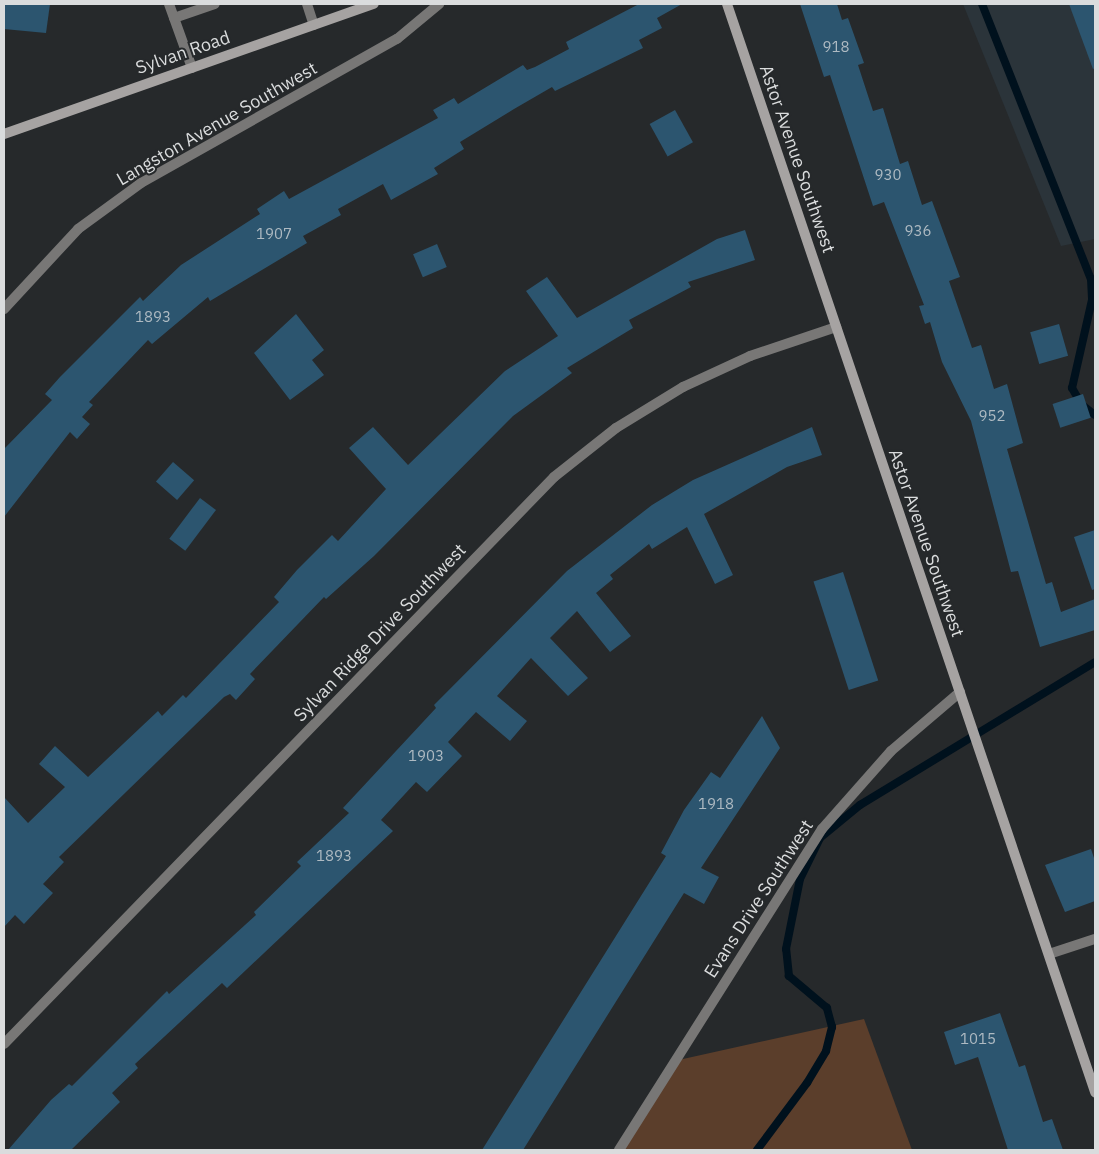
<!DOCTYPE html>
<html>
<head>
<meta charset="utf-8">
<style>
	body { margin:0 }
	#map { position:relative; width:1099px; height:1154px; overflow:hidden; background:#26292b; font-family:"IBM Plex Sans",sans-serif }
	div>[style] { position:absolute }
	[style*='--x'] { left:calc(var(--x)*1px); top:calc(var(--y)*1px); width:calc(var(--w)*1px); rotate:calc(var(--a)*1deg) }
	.built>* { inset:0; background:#2b343a }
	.green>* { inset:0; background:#5b3e2b }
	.stream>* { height:8px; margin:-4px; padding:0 4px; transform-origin:4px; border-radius:4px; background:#00111d }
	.building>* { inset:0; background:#2c556f; transform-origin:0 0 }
	.lane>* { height:10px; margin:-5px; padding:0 5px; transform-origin:5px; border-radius:5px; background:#787776 }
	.street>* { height:10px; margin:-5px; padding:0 5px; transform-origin:5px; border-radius:5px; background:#787776 }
	.secondary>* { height:10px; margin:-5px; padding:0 5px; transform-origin:5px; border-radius:5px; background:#a6a3a2 }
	span { translate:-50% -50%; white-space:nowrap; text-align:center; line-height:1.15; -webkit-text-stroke:4px #26292b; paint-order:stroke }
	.number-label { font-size:15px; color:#aebac2 }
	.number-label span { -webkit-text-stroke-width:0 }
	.street-label { font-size:18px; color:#dadcdd }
	.frame { position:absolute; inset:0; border:5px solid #dadcdd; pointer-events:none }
</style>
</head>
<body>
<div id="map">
	<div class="built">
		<i style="clip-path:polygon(963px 4px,1095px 4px,1095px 239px,1061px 246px)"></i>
	</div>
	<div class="green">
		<i style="clip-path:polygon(864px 1019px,912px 1150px,619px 1150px,674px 1061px)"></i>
	</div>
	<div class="stream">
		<i style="--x:982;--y:4;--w:296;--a:68.4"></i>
		<i style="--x:1091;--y:279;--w:21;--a:87"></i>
		<i style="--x:1092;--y:300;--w:90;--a:102.8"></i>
		<i style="--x:1072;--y:388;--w:20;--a:60"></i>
		<i style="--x:1082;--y:405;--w:16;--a:38"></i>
		<i style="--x:757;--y:1150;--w:84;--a:-53.3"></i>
		<i style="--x:807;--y:1083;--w:37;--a:-59"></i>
		<i style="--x:826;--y:1051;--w:25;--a:-76"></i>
		<i style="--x:832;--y:1027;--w:20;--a:-105"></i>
		<i style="--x:827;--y:1008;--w:50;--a:-139.9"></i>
		<i style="--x:789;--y:976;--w:27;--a:-96"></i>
		<i style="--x:786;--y:949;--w:71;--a:-78.7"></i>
		<i style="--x:800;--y:879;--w:46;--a:-64"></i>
		<i style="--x:820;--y:838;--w:52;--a:-39.5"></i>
		<i style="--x:860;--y:805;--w:275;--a:-31.3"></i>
	</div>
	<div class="building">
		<i style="clip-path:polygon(4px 4px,50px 4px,46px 33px,4px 29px)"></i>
		<i style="clip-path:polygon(639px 4px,682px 4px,657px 18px,662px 28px,639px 40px,643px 48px,555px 91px,552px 87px,514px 109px,460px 142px,464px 149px,434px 168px,438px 174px,391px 200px,383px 184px,338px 209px,341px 215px,303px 236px,307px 243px,210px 301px,208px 297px,152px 344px,148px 340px,89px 402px,93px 405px,82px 417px,90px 424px,77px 439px,70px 432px,4px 517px,4px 449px,52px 400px,45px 394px,60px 377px,140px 297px,143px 301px,181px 265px,260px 214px,257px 209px,284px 191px,289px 199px,438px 118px,433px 110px,454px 98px,458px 104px,523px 65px,527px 70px,535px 67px,569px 49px,566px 42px)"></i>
		<i style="clip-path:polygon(800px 4px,837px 4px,842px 20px,848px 18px,864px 63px,858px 65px,873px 111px,883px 108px,900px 164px,908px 161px,922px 205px,932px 201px,960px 277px,949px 281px,972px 348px,981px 345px,994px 389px,1007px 384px,1023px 443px,1007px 449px,1046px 584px,1052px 582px,1061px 612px,1095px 599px,1095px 630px,1040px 647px,1018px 571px,1011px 572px,971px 421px,942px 362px,930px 322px,925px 324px,919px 306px,924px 305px,884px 202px,873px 206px,830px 75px,824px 77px)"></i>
		<i style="clip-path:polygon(1069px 4px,1095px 4px,1095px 68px,1093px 69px)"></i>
		<i style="left:675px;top:110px;width:37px;height:29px;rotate:61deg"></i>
		<i style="clip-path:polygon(745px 230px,755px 260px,688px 282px,691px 287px,629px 320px,633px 328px,567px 368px,572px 373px,513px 416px,374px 556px,326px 599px,324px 597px,250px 674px,255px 679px,236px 700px,230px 694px,224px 697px,59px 857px,64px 862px,43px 884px,53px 893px,24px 924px,15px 915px,4px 927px,4px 797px,28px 823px,65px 787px,39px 764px,55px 746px,88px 777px,158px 711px,162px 716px,183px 695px,186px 698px,279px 602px,274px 597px,297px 570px,332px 535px,338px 541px,386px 489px,349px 448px,373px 427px,408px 465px,505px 371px,558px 336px,526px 291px,547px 277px,577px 318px,717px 239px)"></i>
		<i style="left:437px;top:244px;width:25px;height:26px;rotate:67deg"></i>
		<i style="clip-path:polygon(296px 314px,324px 350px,312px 360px,324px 375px,290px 400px,254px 353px)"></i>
		<i style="left:1059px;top:324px;width:33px;height:30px;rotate:74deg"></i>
		<i style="left:1083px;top:394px;width:25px;height:32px;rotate:72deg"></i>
		<i style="clip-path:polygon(812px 427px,822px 455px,787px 467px,704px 514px,733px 575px,715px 584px,687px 527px,652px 549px,649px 544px,610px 575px,613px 579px,596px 593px,631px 636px,610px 652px,577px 611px,550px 638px,588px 678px,568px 696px,531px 658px,497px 696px,527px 721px,510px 741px,476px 712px,448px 742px,462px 756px,427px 792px,416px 782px,381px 820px,393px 831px,227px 988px,222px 983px,135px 1064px,138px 1068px,112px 1093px,120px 1102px,71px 1150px,8px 1150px,51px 1100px,69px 1084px,72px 1086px,167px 991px,169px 994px,256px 915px,254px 912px,301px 866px,297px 862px,349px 813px,343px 808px,436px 708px,434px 705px,567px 571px,652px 505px,693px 480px)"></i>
		<i style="left:173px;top:462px;width:28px;height:26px;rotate:41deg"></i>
		<i style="left:200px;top:498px;width:20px;height:51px;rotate:37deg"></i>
		<i style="clip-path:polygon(1095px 530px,1095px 589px,1092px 590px,1074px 537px)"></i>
		<i style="left:843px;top:572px;width:114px;height:31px;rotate:72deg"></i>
		<i style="clip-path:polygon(762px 716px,780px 748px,701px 868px,719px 877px,704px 904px,684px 893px,523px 1150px,482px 1150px,666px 856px,661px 853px,684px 810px,711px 772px,720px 778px)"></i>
		<i style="clip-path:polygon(1091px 849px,1095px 861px,1095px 901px,1065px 912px,1045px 865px)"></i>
		<i style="clip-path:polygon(1000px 1013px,1019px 1067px,1025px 1065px,1043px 1122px,1052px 1119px,1063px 1150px,1008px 1150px,978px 1057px,955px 1065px,944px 1032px)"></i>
	</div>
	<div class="lane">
		<i style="--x:307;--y:4;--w:22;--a:72"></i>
		<i style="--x:174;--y:18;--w:43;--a:-18.9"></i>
	</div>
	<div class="street">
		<i style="--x:169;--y:4;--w:68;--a:70.2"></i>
		<i style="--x:4;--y:309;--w:109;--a:-47.2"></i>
		<i style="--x:78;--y:229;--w:78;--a:-36.1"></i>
		<i style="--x:141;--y:183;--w:294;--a:-29.4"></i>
		<i style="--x:397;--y:39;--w:55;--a:-39.8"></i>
		<i style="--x:1049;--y:954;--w:48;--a:-18.1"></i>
		<i style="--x:4;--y:1044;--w:790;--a:-45.87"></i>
		<i style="--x:554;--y:477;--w:79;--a:-38.3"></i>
		<i style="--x:616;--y:428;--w:79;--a:-31.5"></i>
		<i style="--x:683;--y:387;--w:74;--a:-24.8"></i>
		<i style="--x:750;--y:356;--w:91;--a:-18.6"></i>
		<i style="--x:619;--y:1150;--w:380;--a:-57.7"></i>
		<i style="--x:822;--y:829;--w:104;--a:-48.5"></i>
		<i style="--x:891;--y:751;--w:91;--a:-40.5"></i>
	</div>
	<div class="secondary">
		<i style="--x:727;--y:4;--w:1149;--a:71.31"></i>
		<i style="--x:4;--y:134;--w:392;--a:-19.4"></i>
	</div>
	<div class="number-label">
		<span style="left:836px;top:47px">918</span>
		<span style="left:888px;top:175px">930</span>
		<span style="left:918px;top:231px">936</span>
		<span style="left:274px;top:234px">1907</span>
		<span style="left:153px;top:317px">1893</span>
		<span style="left:992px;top:416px">952</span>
		<span style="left:426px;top:756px">1903</span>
		<span style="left:716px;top:804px">1918</span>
		<span style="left:334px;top:856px">1893</span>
		<span style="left:978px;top:1039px">1015</span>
	</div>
	<div class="street-label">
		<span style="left:183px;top:53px;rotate:-19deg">Sylvan Road</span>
		<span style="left:217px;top:124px;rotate:-30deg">Langston Avenue Southwest</span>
		<span style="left:797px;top:159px;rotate:71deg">Astor Avenue Southwest</span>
		<span style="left:926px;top:543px;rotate:71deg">Astor Avenue Southwest</span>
		<span style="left:380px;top:633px;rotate:-46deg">Sylvan Ridge Drive Southwest</span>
		<span style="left:759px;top:899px;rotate:-57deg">Evans Drive Southwest</span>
	</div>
	<div class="frame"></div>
</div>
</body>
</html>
